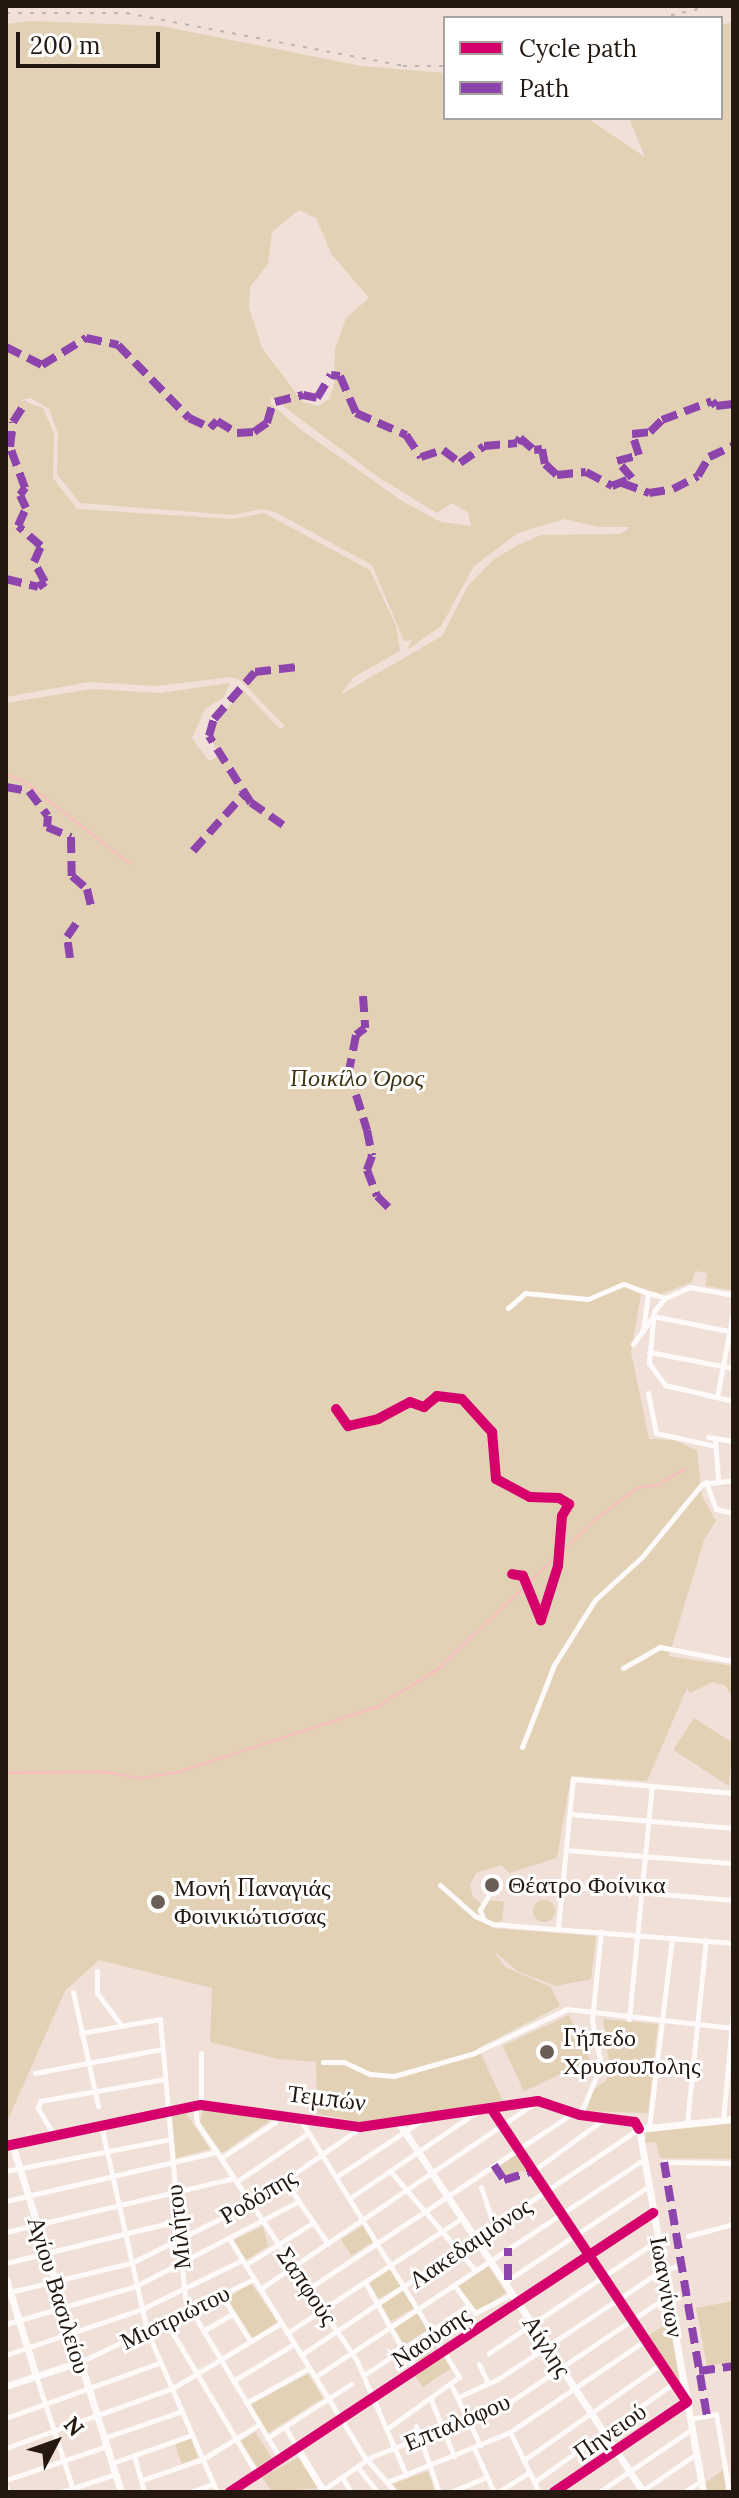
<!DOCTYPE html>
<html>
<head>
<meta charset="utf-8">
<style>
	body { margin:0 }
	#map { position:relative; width:739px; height:2498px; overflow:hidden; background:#f0e0d8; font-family:Lora,serif }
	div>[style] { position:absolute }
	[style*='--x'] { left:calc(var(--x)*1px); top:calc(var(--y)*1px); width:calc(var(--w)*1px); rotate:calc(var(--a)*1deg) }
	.green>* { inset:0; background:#e2d1b4; transform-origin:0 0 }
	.round { border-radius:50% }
	.stream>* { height:2px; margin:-1px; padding:0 1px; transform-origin:1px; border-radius:1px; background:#fabcbf }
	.street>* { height:5px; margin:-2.5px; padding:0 2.5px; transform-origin:2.5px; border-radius:2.5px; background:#fdfaf9 }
	.secondary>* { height:7px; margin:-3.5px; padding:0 3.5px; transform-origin:3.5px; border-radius:3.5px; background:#fdfaf9 }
	.rail>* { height:2px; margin-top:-1px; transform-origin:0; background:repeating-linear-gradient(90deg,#bab6b3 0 4px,transparent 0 12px) }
	.quiet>* { height:8px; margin-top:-4px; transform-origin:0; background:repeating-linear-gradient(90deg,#8e44ad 0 16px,transparent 0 24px) }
	.cycleway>* { height:10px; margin:-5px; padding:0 5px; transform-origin:5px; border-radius:5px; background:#d6006c }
	.dots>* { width:22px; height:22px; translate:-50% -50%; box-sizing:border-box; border:4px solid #fff; border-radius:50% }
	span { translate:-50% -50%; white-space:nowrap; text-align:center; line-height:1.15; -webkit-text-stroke:6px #fff; paint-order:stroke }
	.park-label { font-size:24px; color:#3e3212; font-style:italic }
	.poi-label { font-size:24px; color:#241810 }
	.left { translate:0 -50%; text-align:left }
	.street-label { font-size:24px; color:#241810 }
	.frame { position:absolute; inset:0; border:8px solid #241810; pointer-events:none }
	.legend { position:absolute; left:443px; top:16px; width:280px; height:104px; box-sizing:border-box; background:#fff; border:2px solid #a7a39f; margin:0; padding:10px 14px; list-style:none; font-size:24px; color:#241810 }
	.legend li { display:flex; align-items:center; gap:16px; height:40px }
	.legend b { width:40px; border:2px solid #a7a39f }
	.north { position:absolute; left:16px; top:2402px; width:80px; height:80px; -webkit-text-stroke:6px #fff; paint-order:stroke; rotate:49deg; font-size:22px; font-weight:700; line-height:32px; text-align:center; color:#241810 }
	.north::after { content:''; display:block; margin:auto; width:28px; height:36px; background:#241810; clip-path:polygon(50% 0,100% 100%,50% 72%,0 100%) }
	.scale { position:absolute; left:16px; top:32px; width:144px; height:36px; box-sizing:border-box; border:4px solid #241810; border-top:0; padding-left:10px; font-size:24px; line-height:28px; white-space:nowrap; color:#241810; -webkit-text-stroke:6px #fff; paint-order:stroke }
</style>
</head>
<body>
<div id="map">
	<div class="green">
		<i style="clip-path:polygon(evenodd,31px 21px,161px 26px,361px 66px,445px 73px,445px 118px,587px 118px,645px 157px,629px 118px,721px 118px,721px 25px,733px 22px,733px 1290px,706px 1286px,707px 1273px,695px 1271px,692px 1282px,661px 1294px,642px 1288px,631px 1352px,649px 1439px,675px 1440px,697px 1451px,702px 1496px,716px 1521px,704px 1540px,669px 1656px,733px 1666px,733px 1699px,726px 1686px,713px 1682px,690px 1693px,687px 1688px,647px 1781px,571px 1776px,557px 1858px,509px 1873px,501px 1865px,476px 1873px,470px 1885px,473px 1897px,484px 1906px,488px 1900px,504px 1902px,502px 1920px,492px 1928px,596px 1936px,591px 1979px,556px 1986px,517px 1971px,493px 1950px,505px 1967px,551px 1987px,560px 2006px,478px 2048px,503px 2101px,367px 2123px,317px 2114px,316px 2062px,278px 2059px,210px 2042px,212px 1988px,99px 1960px,65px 1991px,6px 2124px,6px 703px,92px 689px,160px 693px,230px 683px,224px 697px,205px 709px,192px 738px,209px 761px,219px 756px,212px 741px,216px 723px,242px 689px,280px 729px,285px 726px,240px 680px,231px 677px,156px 686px,89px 682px,6px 697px,6px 24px,31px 21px,299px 210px,316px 218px,332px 255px,369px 298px,346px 318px,335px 349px,334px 385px,329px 399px,319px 406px,303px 402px,262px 348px,249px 308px,250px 287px,268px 264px,272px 232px,299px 210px,31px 21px,271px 397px,378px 477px,437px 513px,452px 503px,468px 512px,471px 526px,441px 522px,402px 501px,300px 429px,271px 404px,271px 397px,31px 21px,31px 398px,49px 409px,58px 433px,57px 474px,80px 503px,232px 515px,262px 509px,275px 512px,372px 565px,404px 641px,412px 640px,407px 650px,441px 626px,474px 566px,518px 533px,564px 519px,598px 527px,630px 527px,620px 534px,541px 535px,518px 545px,494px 559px,468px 586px,442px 636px,340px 695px,354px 677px,400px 651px,396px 626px,370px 570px,264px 513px,233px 519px,77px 509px,53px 478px,54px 434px,43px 408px,20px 400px,31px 398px)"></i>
		<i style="clip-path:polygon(694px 1718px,733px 1743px,729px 1786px,673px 1750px)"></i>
		<i class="round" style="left:533px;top:1900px;width:22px;height:22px"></i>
		<i style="left:569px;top:2015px;width:50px;height:73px;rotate:65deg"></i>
		<i style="clip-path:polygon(603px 2019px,658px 2024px,648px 2113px,586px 2111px,594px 2089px,606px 2081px,610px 2070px)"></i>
		<i style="clip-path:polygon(203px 2109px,267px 2117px,268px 2122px,222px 2153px,200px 2122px)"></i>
		<i style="clip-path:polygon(186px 2113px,210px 2149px,176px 2158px,172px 2116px)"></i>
		<i style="clip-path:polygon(733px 2123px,733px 2159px,660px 2158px,656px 2142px,645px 2143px,646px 2131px)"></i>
		<i style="clip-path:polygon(517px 2153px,528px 2170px,504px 2177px,497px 2167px)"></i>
		<i style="left:364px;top:2225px;width:19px;height:27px;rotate:58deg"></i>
		<i style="clip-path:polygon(263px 2226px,268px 2246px,246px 2260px,234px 2240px)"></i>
		<i style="left:488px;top:2266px;width:32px;height:36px;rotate:56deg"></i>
		<i style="left:392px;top:2268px;width:20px;height:27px;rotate:60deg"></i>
		<i style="left:251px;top:2283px;width:47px;height:29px;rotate:56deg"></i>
		<i style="left:405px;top:2290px;width:20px;height:28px;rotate:60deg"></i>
		<i style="clip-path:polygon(733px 2301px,733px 2362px,707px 2366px,696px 2308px)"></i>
		<i style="left:418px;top:2312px;width:20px;height:29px;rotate:57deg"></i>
		<i style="clip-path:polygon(669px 2322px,680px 2385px,680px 2386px,647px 2337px)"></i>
		<i class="round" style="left:412px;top:2343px;width:18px;height:18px"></i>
		<i style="left:444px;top:2356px;width:14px;height:35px;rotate:56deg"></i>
		<i style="clip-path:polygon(308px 2374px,323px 2398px,268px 2433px,250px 2405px)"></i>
		<i style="left:255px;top:2432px;width:31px;height:17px;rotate:57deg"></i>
		<i style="left:191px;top:2438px;width:21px;height:17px;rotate:71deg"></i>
		<i style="clip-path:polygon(299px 2457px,319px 2488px,272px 2492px,262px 2477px)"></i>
		<i style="clip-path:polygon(723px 2470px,726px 2492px,707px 2492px,705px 2483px)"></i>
		<i style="clip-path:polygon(428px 2471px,435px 2492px,399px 2492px,393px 2484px)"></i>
	</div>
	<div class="stream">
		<i style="--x:6;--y:774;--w:22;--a:24"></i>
		<i style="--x:26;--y:783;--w:132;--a:37.9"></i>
		<i style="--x:6;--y:1773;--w:97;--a:-0.6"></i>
		<i style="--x:103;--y:1772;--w:38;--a:9"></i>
		<i style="--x:141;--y:1778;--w:37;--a:-9"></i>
		<i style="--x:178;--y:1772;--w:209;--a:-18.1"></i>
		<i style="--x:377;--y:1707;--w:72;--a:-31.9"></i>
		<i style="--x:438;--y:1669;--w:216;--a:-43.5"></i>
		<i style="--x:595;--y:1520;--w:53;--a:-37.3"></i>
		<i style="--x:637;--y:1488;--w:21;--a:-8"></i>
		<i style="--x:658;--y:1485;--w:31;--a:-31"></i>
	</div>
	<div class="street">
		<i style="--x:733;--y:1295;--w:44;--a:-169.5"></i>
		<i style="--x:690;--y:1287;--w:27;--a:156"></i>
		<i style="--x:665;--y:1298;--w:17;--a:130"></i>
		<i style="--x:654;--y:1311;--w:52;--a:95.5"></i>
		<i style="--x:649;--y:1363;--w:27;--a:54"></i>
		<i style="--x:665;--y:1385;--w:70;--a:13.2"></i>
		<i style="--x:508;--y:1308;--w:23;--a:-41"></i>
		<i style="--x:525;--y:1293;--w:63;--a:5.4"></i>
		<i style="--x:588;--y:1299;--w:39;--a:-23"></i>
		<i style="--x:624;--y:1284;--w:26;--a:21"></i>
		<i style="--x:643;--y:1330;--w:37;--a:-82"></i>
		<i style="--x:648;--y:1293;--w:18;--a:16"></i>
		<i style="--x:633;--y:1344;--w:34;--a:-54"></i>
		<i style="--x:653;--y:1316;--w:82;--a:11.3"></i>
		<i style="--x:649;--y:1352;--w:86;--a:10.8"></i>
		<i style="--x:648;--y:1393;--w:41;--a:78.7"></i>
		<i style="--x:656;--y:1433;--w:60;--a:12.4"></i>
		<i style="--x:717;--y:1397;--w:86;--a:-79.3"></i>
		<i style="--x:708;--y:1437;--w:25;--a:9"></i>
		<i style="--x:715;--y:1438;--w:41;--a:85.8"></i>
		<i style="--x:706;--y:1482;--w:29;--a:70"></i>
		<i style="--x:716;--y:1509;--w:17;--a:13"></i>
		<i style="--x:623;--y:1668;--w:43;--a:-29.6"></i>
		<i style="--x:660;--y:1647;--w:74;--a:10.9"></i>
		<i style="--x:522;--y:1747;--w:88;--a:-68.7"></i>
		<i style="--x:554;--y:1665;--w:77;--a:-57.8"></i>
		<i style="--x:595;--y:1600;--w:64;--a:-42.5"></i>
		<i style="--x:642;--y:1557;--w:94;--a:-50.6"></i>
		<i style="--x:702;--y:1484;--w:31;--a:-7"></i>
		<i style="--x:570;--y:1814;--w:164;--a:4.9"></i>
		<i style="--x:566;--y:1850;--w:168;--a:4.5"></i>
		<i style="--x:440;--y:1885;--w:47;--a:41.5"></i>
		<i style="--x:475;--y:1916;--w:20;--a:24"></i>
		<i style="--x:493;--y:1924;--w:241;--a:4.5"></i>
		<i style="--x:562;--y:1886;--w:172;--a:4.7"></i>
		<i style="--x:483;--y:1918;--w:9;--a:-111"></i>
		<i style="--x:480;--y:1910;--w:16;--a:-60"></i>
		<i style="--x:558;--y:1928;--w:150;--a:-84.3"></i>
		<i style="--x:573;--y:1779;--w:161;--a:5"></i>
		<i style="--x:97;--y:1971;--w:22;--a:90"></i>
		<i style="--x:97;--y:1993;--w:41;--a:52.9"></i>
		<i style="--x:73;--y:1992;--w:117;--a:77.6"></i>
		<i style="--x:629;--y:2019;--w:234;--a:-84.4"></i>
		<i style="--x:81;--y:2033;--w:80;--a:-10"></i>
		<i style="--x:160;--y:2019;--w:282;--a:84.9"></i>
		<i style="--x:185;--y:2300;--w:184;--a:59"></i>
		<i style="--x:323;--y:2062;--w:21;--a:0"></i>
		<i style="--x:344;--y:2062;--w:29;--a:25"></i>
		<i style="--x:370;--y:2074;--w:24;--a:5"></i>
		<i style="--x:394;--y:2076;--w:81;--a:-15.8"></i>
		<i style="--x:472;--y:2054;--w:105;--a:-25.3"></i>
		<i style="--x:567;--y:2009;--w:167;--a:6.5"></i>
		<i style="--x:35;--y:2073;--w:129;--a:-10.7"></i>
		<i style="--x:201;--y:2105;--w:52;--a:-90"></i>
		<i style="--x:195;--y:2107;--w:16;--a:83"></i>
		<i style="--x:197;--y:2123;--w:287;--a:56.1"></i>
		<i style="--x:357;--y:2361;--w:124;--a:66.7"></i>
		<i style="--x:580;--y:2115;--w:54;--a:-67.2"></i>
		<i style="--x:601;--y:2065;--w:46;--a:-101.3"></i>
		<i style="--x:592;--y:2020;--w:89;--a:-84.2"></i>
		<i style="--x:298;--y:2116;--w:307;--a:58.3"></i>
		<i style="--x:459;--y:2377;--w:87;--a:144.3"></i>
		<i style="--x:723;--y:2120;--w:107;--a:-84.7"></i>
		<i style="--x:687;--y:2123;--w:184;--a:-84.1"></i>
		<i style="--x:101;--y:2125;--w:211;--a:77.4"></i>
		<i style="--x:147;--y:2331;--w:176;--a:66.5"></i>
		<i style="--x:649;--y:2128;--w:192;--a:-83.1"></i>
		<i style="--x:53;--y:2134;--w:30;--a:-120"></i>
		<i style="--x:38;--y:2108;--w:7;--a:-74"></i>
		<i style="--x:40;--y:2101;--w:127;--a:-10"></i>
		<i style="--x:221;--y:2158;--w:65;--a:-33.7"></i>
		<i style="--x:275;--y:2122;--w:10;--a:-66"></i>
		<i style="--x:664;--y:2162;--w:69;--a:0.8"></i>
		<i style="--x:6;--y:2171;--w:167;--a:-11"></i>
		<i style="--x:533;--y:2171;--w:88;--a:-36.2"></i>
		<i style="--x:391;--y:2172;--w:129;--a:49.4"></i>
		<i style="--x:336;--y:2177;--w:105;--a:-33.4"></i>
		<i style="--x:285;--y:2181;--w:76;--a:55.7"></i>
		<i style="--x:236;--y:2182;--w:86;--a:-34.1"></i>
		<i style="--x:481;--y:2187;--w:41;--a:71.6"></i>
		<i style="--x:350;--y:2198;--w:158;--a:-34.2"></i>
		<i style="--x:6;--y:2201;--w:216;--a:-13.1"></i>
		<i style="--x:6;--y:2232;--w:234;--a:-13.3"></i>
		<i style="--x:688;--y:2236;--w:47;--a:-14.9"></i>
		<i style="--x:230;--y:2240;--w:254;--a:58.2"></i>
		<i style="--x:364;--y:2456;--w:48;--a:49.3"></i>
		<i style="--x:6;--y:2263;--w:176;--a:-13.8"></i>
		<i style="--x:245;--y:2265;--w:81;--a:-31.9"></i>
		<i style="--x:365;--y:2282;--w:103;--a:60.9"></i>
		<i style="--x:505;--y:2282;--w:173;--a:-33.7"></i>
		<i style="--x:454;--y:2285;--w:35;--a:53"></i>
		<i style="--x:475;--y:2313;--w:42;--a:-27.2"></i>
		<i style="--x:260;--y:2289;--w:336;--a:-34.1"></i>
		<i style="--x:308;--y:2289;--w:318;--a:-33.6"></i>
		<i style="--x:10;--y:2292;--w:124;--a:-13.5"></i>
		<i style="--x:131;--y:2263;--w:135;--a:-26.4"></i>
		<i style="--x:252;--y:2203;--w:131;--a:-34.8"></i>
		<i style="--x:221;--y:2294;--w:55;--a:58.3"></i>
		<i style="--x:166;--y:2322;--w:177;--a:59.1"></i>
		<i style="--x:6;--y:2324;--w:135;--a:-16.3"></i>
		<i style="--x:136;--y:2286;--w:184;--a:-27.5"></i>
		<i style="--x:203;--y:2331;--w:34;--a:-30"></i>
		<i style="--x:287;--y:2333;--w:209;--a:-33.3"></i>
		<i style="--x:489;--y:2353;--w:203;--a:-33.8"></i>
		<i style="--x:6;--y:2355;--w:144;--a:-18.7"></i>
		<i style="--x:142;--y:2309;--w:111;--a:-26.1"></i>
		<i style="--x:301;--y:2355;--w:407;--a:-33.8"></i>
		<i style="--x:80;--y:2362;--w:193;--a:-25.5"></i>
		<i style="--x:479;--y:2364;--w:21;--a:65"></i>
		<i style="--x:364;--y:2375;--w:125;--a:-33.6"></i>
		<i style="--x:36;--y:2376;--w:122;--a:71.9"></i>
		<i style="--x:315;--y:2377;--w:395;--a:-33.5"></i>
		<i style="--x:233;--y:2381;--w:71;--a:-31.2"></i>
		<i style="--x:451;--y:2385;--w:67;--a:64.2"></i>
		<i style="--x:458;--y:2397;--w:44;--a:-24.2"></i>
		<i style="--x:498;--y:2379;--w:193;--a:-33.6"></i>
		<i style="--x:659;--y:2272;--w:22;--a:-18"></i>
		<i style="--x:431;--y:2400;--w:61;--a:67.7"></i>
		<i style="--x:246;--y:2403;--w:72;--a:-29.1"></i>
		<i style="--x:6;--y:2418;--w:163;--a:-19.8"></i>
		<i style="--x:690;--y:2419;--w:26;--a:-11"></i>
		<i style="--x:716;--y:2414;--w:79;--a:80.5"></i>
		<i style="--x:416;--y:2426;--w:70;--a:70.8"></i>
		<i style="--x:285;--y:2427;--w:24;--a:60"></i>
		<i style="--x:510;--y:2432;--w:67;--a:64.2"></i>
		<i style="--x:104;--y:2438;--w:83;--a:-19.1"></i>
		<i style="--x:267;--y:2438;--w:100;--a:-32.7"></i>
		<i style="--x:6;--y:2448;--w:177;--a:-19.8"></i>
		<i style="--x:173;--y:2388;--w:126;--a:-31"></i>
		<i style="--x:474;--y:2448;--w:48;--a:65.6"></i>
		<i style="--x:134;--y:2456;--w:37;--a:74"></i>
		<i style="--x:524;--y:2460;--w:167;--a:-35"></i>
		<i style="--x:112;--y:2463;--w:85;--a:-19.3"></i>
		<i style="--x:357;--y:2466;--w:33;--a:52"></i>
		<i style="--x:342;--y:2477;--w:17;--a:59"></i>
		<i style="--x:6;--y:2480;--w:107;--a:-18.6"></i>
		<i style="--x:142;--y:2480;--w:65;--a:-19"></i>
		<i style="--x:203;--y:2459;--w:65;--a:-31.7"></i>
		<i style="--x:387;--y:2482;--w:133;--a:-22.1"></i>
		<i style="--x:510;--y:2432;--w:164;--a:-34.1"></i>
		<i style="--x:534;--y:2482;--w:171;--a:-35.3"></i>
		<i style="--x:6;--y:2486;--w:6;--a:72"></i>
		<i style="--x:642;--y:2491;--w:65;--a:-34.4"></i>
		<i style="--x:61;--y:2492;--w:58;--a:-18.1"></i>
		<i style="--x:190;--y:2492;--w:24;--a:-19"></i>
		<i style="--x:320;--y:2492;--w:62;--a:-34.5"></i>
		<i style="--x:371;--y:2457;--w:146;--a:-21.3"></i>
		<i style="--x:507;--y:2404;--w:194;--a:-33.9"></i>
		<i style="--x:451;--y:2492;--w:39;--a:-23"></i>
		<i style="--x:498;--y:2492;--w:36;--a:-32"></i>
		<i style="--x:554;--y:2492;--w:161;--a:-34.1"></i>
		<i style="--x:599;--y:2492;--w:112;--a:-34.1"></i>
		<i style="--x:684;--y:2492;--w:20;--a:-33"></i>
	</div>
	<div class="secondary">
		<i style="--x:491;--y:2108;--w:351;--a:56.3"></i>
		<i style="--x:397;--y:2120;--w:446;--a:56.5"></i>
		<i style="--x:639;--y:2129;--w:369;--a:80"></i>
		<i style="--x:639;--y:2129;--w:95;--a:-6.1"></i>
		<i style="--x:12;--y:2144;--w:365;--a:72.6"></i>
		<i style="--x:6;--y:2146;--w:199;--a:-11.9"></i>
		<i style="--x:201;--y:2105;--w:161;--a:7.9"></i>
		<i style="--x:360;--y:2127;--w:180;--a:-8.3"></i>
		<i style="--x:538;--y:2101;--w:44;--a:18.4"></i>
		<i style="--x:580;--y:2115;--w:55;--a:7.3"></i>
		<i style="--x:635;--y:2122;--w:8;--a:60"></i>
		<i style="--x:6;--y:2279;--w:102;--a:72.8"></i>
		<i style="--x:6;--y:2386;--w:77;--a:-18.2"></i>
		<i style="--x:297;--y:2448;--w:52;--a:58.5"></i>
		<i style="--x:230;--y:2492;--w:507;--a:-33.41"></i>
	</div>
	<div class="rail">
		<i style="--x:6;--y:13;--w:120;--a:0"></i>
		<i style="--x:126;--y:13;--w:282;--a:10.8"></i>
		<i style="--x:403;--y:66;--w:42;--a:0"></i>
		<i style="--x:659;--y:18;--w:54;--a:-12.8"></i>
	</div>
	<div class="quiet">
		<i style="--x:6;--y:347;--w:40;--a:26.6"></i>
		<i style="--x:42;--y:365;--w:52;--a:-31.5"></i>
		<i style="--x:86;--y:338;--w:33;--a:12"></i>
		<i style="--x:118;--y:345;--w:102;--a:45.8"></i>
		<i style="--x:189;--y:418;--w:23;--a:25"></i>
		<i style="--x:210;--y:428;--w:10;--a:-45"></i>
		<i style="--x:217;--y:421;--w:23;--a:31"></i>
		<i style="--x:237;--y:433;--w:17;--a:-3"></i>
		<i style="--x:254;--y:432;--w:16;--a:-35"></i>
		<i style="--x:267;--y:423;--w:22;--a:-74"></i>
		<i style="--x:275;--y:402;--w:29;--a:-14"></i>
		<i style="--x:303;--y:395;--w:14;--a:12"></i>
		<i style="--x:317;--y:398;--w:27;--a:-59"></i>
		<i style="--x:331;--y:375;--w:9;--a:6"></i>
		<i style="--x:340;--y:376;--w:40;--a:66.6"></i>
		<i style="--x:356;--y:413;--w:55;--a:23.7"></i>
		<i style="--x:406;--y:435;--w:27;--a:56"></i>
		<i style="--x:421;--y:457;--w:23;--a:-18"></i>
		<i style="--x:443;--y:450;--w:21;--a:37"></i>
		<i style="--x:460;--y:463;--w:29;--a:-35"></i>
		<i style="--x:484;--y:446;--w:33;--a:-5"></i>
		<i style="--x:517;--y:443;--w:6;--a:-59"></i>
		<i style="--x:520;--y:438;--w:18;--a:41"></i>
		<i style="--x:534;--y:450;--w:8;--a:-7"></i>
		<i style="--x:542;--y:449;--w:15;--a:79"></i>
		<i style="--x:545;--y:464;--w:16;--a:43"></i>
		<i style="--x:557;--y:475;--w:29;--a:-6"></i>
		<i style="--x:586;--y:472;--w:30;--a:28"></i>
		<i style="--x:612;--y:486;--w:22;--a:-22"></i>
		<i style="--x:632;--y:478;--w:23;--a:-131"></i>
		<i style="--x:617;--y:461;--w:23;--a:-15"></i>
		<i style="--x:639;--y:455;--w:22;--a:-108"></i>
		<i style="--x:632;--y:434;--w:18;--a:-6"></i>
		<i style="--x:650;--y:432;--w:17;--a:-45"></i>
		<i style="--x:662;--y:420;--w:53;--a:-20.8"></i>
		<i style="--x:712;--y:401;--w:6;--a:51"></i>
		<i style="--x:716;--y:406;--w:17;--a:-7"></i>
		<i style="--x:622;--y:483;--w:29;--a:20"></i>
		<i style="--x:649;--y:493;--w:24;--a:-9"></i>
		<i style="--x:673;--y:489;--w:28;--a:-27"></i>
		<i style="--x:698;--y:476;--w:22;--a:-60"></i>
		<i style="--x:709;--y:457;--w:26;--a:-25"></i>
		<i style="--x:6;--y:579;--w:33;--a:14"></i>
		<i style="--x:38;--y:587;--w:9;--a:-36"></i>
		<i style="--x:45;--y:582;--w:23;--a:-119"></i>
		<i style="--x:34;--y:562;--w:17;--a:-66"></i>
		<i style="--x:41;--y:546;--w:30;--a:-139"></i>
		<i style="--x:18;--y:526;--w:20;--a:-66"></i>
		<i style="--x:26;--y:508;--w:14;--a:-115"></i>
		<i style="--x:20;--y:495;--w:9;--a:-54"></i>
		<i style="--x:25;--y:488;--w:44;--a:-110.1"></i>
		<i style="--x:10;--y:447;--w:25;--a:-83"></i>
		<i style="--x:13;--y:422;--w:24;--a:-57"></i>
		<i style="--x:6;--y:787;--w:23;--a:10"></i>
		<i style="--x:29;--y:791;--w:31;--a:53"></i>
		<i style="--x:48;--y:816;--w:11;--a:95"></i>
		<i style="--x:47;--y:827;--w:26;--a:23"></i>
		<i style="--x:71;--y:837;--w:39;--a:89"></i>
		<i style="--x:72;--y:876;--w:20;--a:41"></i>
		<i style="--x:87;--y:889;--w:22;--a:77"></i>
		<i style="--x:283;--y:825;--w:39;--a:-145"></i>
		<i style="--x:251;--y:803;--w:79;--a:-122.1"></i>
		<i style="--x:209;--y:736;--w:18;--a:-74"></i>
		<i style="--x:214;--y:719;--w:62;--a:-48.9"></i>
		<i style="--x:255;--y:672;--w:42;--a:-6.8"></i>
		<i style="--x:193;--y:851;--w:76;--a:-48.2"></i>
		<i style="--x:70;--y:958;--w:21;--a:-98"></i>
		<i style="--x:67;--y:937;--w:23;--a:-56"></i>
		<i style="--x:363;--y:996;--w:32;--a:86"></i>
		<i style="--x:365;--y:1028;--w:11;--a:142"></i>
		<i style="--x:356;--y:1035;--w:38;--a:101"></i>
		<i style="--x:349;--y:1072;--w:61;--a:72.8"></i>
		<i style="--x:367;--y:1130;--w:26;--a:79"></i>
		<i style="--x:372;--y:1156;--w:15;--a:110"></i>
		<i style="--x:367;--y:1170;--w:28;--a:69"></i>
		<i style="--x:377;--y:1196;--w:17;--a:45"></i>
		<i style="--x:664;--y:2162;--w:258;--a:80.4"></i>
		<i style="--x:494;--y:2165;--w:18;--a:56"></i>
		<i style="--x:504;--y:2180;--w:30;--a:-17"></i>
		<i style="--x:508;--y:2280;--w:32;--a:-90"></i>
		<i style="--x:699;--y:2371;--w:34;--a:-8"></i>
	</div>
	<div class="cycleway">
		<i style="--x:336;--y:1409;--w:21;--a:55"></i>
		<i style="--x:348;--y:1426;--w:31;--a:-13"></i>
		<i style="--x:378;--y:1419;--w:36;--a:-28"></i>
		<i style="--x:410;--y:1402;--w:15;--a:20"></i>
		<i style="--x:424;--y:1407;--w:17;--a:-40"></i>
		<i style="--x:437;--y:1396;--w:25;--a:7"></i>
		<i style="--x:462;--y:1399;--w:45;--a:47.7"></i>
		<i style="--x:492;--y:1432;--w:47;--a:85.1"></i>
		<i style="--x:496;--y:1479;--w:38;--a:28"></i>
		<i style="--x:530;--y:1497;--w:29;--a:2"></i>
		<i style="--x:559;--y:1498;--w:12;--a:31"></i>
		<i style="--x:569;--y:1504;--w:14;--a:120"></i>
		<i style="--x:562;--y:1516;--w:50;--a:94.6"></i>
		<i style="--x:558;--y:1566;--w:57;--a:107.5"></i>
		<i style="--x:541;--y:1620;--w:48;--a:-112.2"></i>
		<i style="--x:523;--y:1576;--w:11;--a:-170"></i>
		<i style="--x:491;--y:2108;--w:353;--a:56.3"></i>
		<i style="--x:687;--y:2402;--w:161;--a:145.9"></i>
		<i style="--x:6;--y:2146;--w:199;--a:-11.9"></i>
		<i style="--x:201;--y:2105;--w:161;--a:7.9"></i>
		<i style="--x:360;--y:2127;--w:180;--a:-8.3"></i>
		<i style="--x:538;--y:2101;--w:44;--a:18.4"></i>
		<i style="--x:580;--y:2115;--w:55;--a:7.3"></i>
		<i style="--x:635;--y:2122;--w:8;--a:60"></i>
		<i style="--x:230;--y:2492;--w:507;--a:-33.41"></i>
	</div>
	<div class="dots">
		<i style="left:492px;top:1885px;background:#6b5e56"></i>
		<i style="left:158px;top:1902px;background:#6b5e56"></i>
		<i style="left:547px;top:2052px;background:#6b5e56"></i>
	</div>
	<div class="park-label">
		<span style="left:357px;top:1078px">Ποικίλο Όρος</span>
	</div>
	<div class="poi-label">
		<span class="left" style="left:508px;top:1885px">Θέατρο Φοίνικα</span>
		<span class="left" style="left:174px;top:1902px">Μονή Παναγιάς<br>Φοινικιώτισσας</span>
		<span class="left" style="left:563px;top:2052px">Γήπεδο<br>Χρυσουπολης</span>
	</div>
	<div class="street-label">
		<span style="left:327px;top:2098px;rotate:7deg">Τεμπών</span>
		<span style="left:258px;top:2196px;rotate:-31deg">Ροδόπης</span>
		<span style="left:178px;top:2227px;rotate:-96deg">Μιλήτου</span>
		<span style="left:470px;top:2243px;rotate:-34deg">Λακεδαιμόνος</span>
		<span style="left:307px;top:2286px;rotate:56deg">Σαπφούς</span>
		<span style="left:667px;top:2287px;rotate:80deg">Ιωαννίνων</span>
		<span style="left:59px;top:2295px;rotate:73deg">Αγίου Βασιλείου</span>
		<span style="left:175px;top:2317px;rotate:-26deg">Μιστριώτου</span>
		<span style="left:431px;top:2337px;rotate:-34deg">Ναούσης</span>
		<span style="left:547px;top:2346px;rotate:57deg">Αίγλης</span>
		<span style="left:457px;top:2422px;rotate:-23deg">Επταλόφου</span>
		<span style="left:610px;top:2432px;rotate:-35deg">Πηνειού</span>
	</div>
	<div class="frame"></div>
	<ul class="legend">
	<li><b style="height:10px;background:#d6006c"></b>Cycle path</li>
	<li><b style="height:10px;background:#8e44ad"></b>Path</li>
	</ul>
	<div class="north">N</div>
	<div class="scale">200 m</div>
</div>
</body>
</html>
